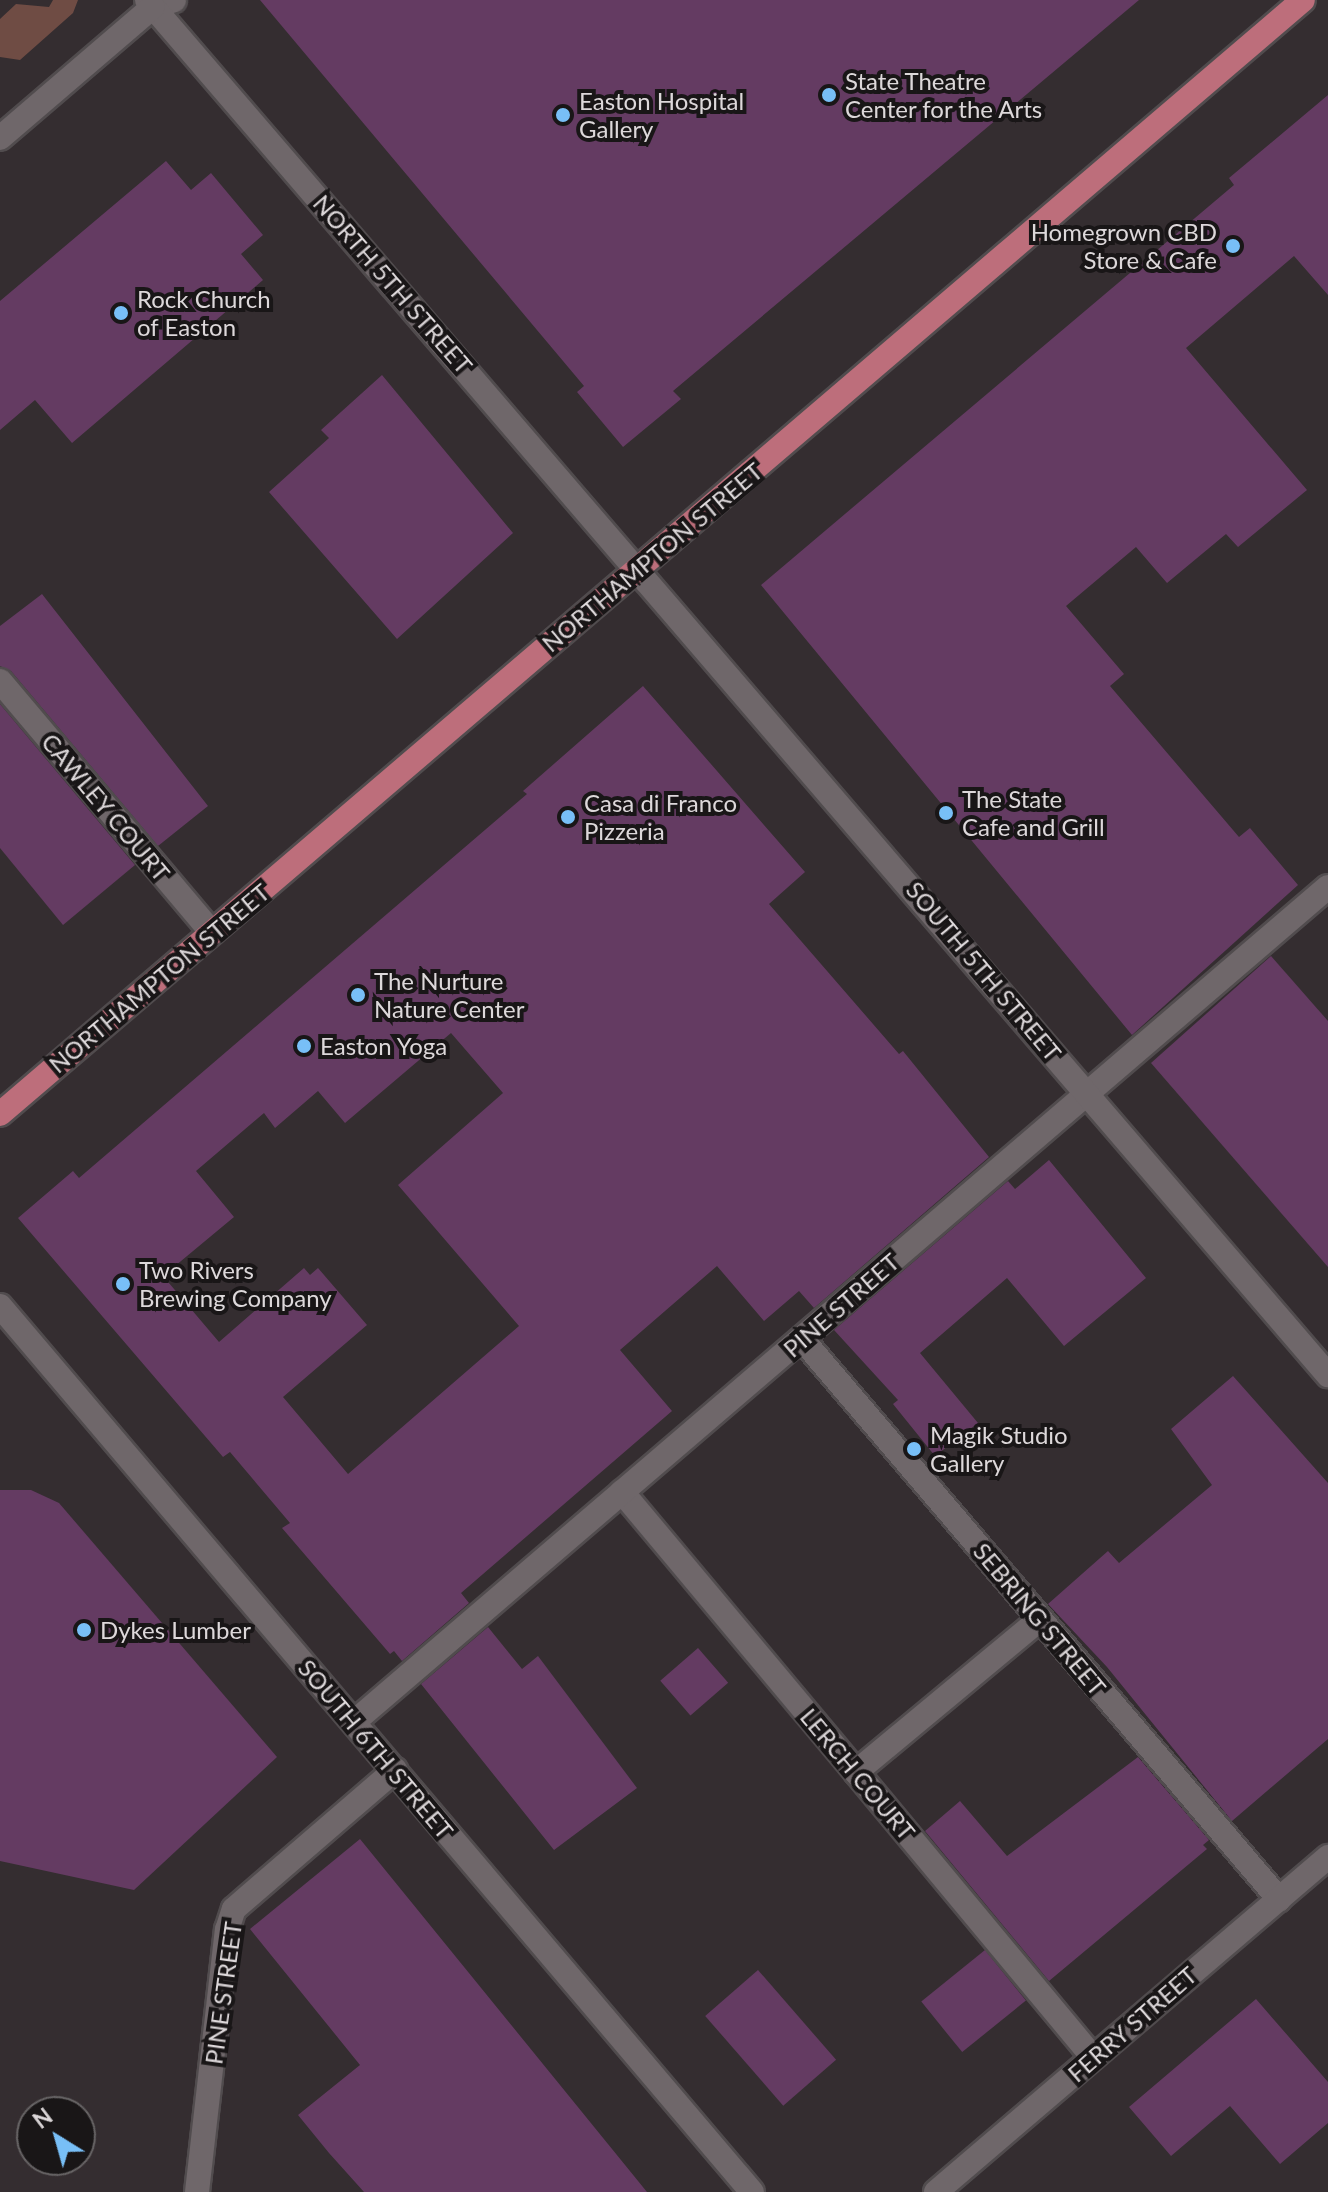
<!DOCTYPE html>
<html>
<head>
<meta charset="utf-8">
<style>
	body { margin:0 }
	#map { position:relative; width:1328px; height:2192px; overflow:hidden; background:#342d30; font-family:Lato,sans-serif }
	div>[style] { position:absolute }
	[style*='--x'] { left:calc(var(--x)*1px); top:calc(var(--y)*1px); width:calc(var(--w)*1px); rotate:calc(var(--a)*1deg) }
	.green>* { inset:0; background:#6f4c44 }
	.building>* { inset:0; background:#643b62; transform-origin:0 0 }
	.roads { filter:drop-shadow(2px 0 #514c4e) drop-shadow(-2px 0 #514c4e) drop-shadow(0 2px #514c4e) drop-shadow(0 -2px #514c4e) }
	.lane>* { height:24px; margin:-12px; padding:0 12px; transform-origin:12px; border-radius:12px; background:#6f676a }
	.street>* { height:24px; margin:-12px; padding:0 12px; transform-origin:12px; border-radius:12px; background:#6f676a }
	.primary>* { height:24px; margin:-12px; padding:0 12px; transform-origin:12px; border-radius:12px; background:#bd6e7b }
	.dots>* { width:22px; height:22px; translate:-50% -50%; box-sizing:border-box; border:4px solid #191617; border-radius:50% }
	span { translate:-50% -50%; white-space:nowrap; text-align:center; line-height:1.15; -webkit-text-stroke:8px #191617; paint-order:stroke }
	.poi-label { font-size:24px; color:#ddd8da }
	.left { translate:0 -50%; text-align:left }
	.right { translate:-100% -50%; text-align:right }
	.street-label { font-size:24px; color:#ddd8da }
	.north { position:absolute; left:16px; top:2096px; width:80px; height:80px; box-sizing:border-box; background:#191617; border:2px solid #676465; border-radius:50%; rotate:323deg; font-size:22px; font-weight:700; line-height:32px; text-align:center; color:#ddd8da }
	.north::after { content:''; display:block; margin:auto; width:28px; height:36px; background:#78bff7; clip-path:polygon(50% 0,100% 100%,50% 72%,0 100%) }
</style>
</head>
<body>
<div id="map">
	<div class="green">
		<i style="clip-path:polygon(53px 0,78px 0,73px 13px,20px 60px,0 57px,0 19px,16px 4px,49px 7px)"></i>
	</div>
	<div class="building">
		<i style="clip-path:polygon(260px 0,1139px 0,673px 391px,681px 399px,623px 447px,577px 392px,584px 386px)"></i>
		<i style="clip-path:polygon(1328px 95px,1328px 295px,1294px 256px,1186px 348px,1307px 490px,1238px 547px,1226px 534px,1167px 583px,1136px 547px,1066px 606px,1124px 674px,1110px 686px,1239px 837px,1250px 828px,1298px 885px,1132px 1035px,761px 585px,1234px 185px,1229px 178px)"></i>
		<i style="clip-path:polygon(166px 161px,191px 190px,211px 173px,263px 235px,241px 254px,263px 280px,72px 443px,35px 400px,0 430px,0 301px)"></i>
		<i style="clip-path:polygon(382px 375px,513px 533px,397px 639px,269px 492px,329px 438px,321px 430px)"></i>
		<i style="clip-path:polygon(42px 594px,208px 806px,158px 846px,11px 671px,0 666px,0 626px)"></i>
		<i style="clip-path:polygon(evenodd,643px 686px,805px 872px,769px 904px,899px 1054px,903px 1051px,989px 1157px,814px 1308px,799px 1291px,764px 1321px,717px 1266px,620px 1350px,672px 1411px,461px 1593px,469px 1603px,402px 1661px,394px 1651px,390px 1654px,282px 1528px,290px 1523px,230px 1452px,223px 1457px,18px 1218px,73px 1171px,79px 1178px,527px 794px,523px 791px,643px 686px,451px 1033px,503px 1093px,398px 1185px,519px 1326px,348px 1474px,283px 1397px,367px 1325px,318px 1268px,310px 1275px,304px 1268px,219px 1342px,163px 1276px,234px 1217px,196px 1171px,264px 1113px,275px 1128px,318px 1091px,345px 1123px,451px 1033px)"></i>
		<i style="clip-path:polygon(0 704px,135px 865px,63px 925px,0 848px)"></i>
		<i style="clip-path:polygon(1271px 956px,1328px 1021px,1328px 1267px,1151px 1063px)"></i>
		<i style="clip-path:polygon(1049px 1160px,1146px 1278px,1064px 1346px,1007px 1278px,920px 1353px,978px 1423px,935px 1456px,893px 1404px,898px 1400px,834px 1330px,1008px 1181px,1015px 1189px)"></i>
		<i style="clip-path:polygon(1233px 1376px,1328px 1483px,1328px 1739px,1232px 1821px,1107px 1667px,1048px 1604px,1108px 1551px,1119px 1563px,1212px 1485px,1171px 1429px)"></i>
		<i style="clip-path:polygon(0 1490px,31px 1490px,59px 1503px,277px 1757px,134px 1890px,0 1861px)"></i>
		<i style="clip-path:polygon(488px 1627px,522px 1669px,538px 1656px,637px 1788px,554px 1850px,421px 1684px)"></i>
		<i style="left:698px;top:1648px;width:46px;height:50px;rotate:49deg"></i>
		<i style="clip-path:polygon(1138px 1757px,1209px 1840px,1203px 1845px,1207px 1849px,1049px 1981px,925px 1831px,960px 1801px,1007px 1856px)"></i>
		<i style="clip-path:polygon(360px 1839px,647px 2192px,364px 2192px,329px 2153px,298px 2115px,360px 2065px,250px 1929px)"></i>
		<i style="left:985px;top:1950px;width:65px;height:82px;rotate:51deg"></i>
		<i style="left:758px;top:1970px;width:119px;height:70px;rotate:49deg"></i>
		<i style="clip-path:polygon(1256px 1999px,1328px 2082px,1328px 2123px,1280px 2164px,1230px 2106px,1171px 2156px,1129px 2107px)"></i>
	</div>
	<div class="roads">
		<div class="lane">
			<i style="--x:153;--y:7;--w:22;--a:-18"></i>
			<i style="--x:0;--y:681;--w:329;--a:49.9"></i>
			<i style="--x:802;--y:1339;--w:736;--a:49.58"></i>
			<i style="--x:622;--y:1492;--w:365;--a:50.1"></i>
			<i style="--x:856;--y:1772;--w:239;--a:-39.7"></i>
			<i style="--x:354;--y:1722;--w:1283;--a:-40.61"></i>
			<i style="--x:197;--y:2192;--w:264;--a:-83.5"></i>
			<i style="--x:227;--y:1930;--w:22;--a:-72"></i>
			<i style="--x:234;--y:1909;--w:213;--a:-40.8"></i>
		</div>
		<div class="street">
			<i style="--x:147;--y:0;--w:1813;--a:49.34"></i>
			<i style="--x:0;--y:138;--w:201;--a:-40.6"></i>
			<i style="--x:0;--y:1306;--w:1162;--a:49.68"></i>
			<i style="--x:856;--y:1772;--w:371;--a:50.3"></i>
			<i style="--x:936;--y:2192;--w:516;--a:-40.52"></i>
		</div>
		<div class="primary">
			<i style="--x:0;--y:1114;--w:1714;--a:-40.53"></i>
		</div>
	</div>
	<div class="dots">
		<i style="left:829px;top:95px;background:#78bff7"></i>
		<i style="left:563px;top:115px;background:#78bff7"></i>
		<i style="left:1233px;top:246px;background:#78bff7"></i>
		<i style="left:121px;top:313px;background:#78bff7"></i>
		<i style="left:946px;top:813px;background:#78bff7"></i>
		<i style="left:568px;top:817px;background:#78bff7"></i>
		<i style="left:358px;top:995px;background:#78bff7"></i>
		<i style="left:304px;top:1046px;background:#78bff7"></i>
		<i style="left:123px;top:1284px;background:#78bff7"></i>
		<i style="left:914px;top:1449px;background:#78bff7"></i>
		<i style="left:84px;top:1630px;background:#78bff7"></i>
	</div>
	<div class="poi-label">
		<span class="left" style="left:845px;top:95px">State Theatre<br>Center for the Arts</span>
		<span class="left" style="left:579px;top:115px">Easton Hospital<br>Gallery</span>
		<span class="right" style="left:1217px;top:246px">Homegrown CBD<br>Store &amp; Cafe</span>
		<span class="left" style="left:137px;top:313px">Rock Church<br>of Easton</span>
		<span class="left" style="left:962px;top:813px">The State<br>Cafe and Grill</span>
		<span class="left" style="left:584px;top:817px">Casa di Franco<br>Pizzeria</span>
		<span class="left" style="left:374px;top:995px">The Nurture<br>Nature Center</span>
		<span class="left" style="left:320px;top:1046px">Easton Yoga</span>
		<span class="left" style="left:139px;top:1284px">Two Rivers<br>Brewing Company</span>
		<span class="left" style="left:930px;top:1449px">Magik Studio<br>Gallery</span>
		<span class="left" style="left:100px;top:1630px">Dykes Lumber</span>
	</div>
	<div class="street-label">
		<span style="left:393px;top:284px;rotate:49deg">NORTH 5TH STREET</span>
		<span style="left:652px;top:557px;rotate:-40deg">NORTHAMPTON STREET</span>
		<span style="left:106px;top:807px;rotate:50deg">CAWLEY COURT</span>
		<span style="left:984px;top:971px;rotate:50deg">SOUTH 5TH STREET</span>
		<span style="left:159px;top:978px;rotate:-40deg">NORTHAMPTON STREET</span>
		<span style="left:841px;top:1305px;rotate:-41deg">PINE STREET</span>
		<span style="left:1040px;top:1619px;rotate:50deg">SEBRING STREET</span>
		<span style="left:376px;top:1749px;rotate:50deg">SOUTH 6TH STREET</span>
		<span style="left:858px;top:1774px;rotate:50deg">LERCH COURT</span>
		<span style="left:223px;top:1993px;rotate:-82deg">PINE STREET</span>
		<span style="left:1132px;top:2024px;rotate:-41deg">FERRY STREET</span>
	</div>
	<div class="north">N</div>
</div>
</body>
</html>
